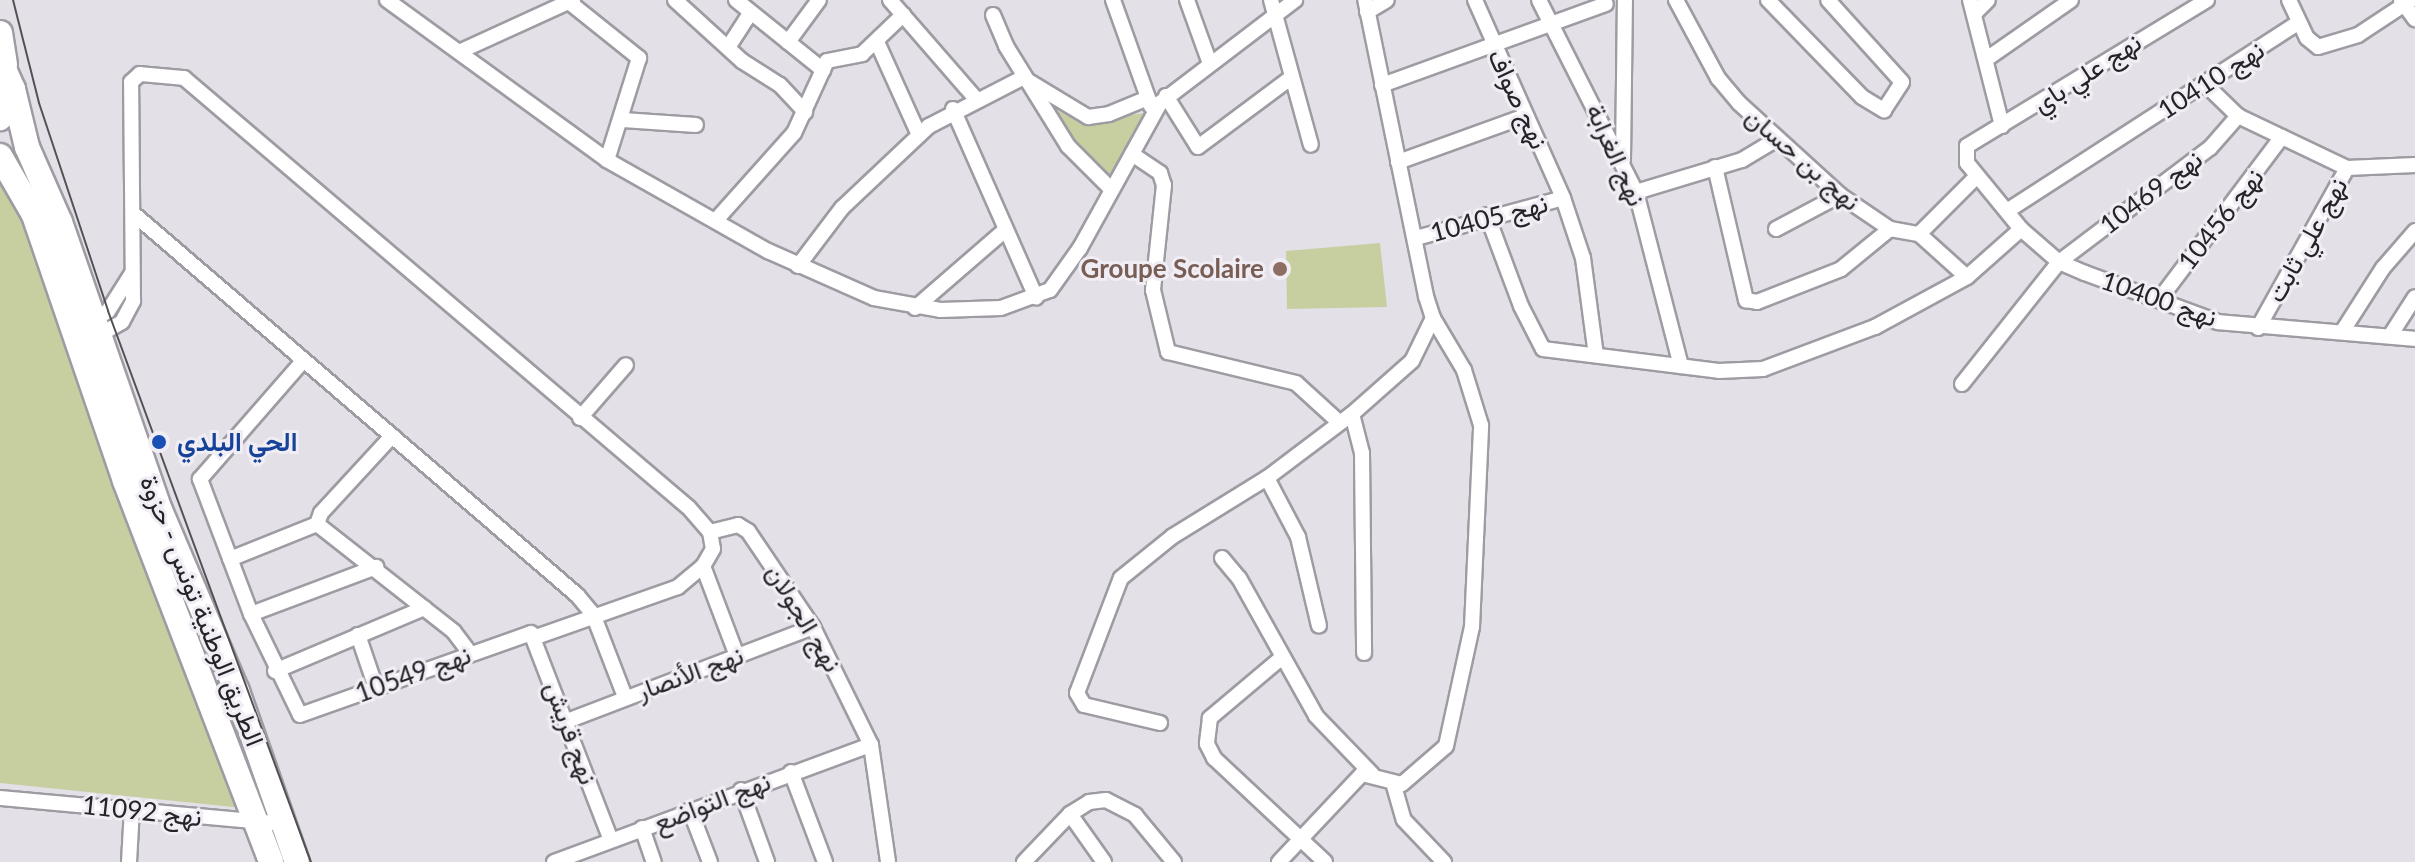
<!DOCTYPE html>
<html>
<head>
<meta charset="utf-8">
<style>
	body { margin:0 }
	#map { position:relative; width:2415px; height:862px; overflow:hidden; background:#e4e0e8; font-family:Lato,Vazirmatn,sans-serif }
	div>[style] { position:absolute }
	[style*='--x'] { left:calc(var(--x)*1px); top:calc(var(--y)*1px); width:calc(var(--w)*1px); rotate:calc(var(--a)*1deg) }
	.green>* { inset:0; background:#c7cfa1 }
	.roads { filter:drop-shadow(2px 0 #9f9ba3) drop-shadow(-2px 0 #9f9ba3) drop-shadow(0 2px #9f9ba3) drop-shadow(0 -2px #9f9ba3) }
	.minor>* { height:14px; margin:-7px; padding:0 7px; transform-origin:7px; border-radius:7px; background:#fff }
	.trunk>* { height:24px; margin:-12px; padding:0 12px; transform-origin:12px; border-radius:12px; background:#fff }
	.tram>* { height:2px; margin:-1px; padding:0 1px; transform-origin:1px; border-radius:1px; background:#535054 }
	.dots>* { width:22px; height:22px; translate:-50% -50%; box-sizing:border-box; border:4px solid #f1edf5; border-radius:50% }
	span { translate:-50% -50%; white-space:nowrap; text-align:center; line-height:1.15; -webkit-text-stroke:6px #f1edf5; paint-order:stroke }
	.street-label { font-size:26px; color:#252326 }
	.education-label { font-size:26px; color:#785e54; font-weight:700 }
	.right { translate:-100% -50%; text-align:right }
	.transit-label { font-size:26px; color:#164399; font-weight:700 }
	.left { translate:0 -50%; text-align:left }
</style>
</head>
<body>
<div id="map">
	<div class="green">
		<i style="clip-path:polygon(1055px 109px,1080px 123px,1144px 113px,1109px 177px,1086px 157px)"></i>
		<i style="clip-path:polygon(0 168px,9px 175px,243px 808px,0 783px)"></i>
		<i style="clip-path:polygon(1380px 243px,1387px 307px,1287px 309px,1286px 251px)"></i>
	</div>
	<div class="roads">
		<div class="minor">
			<i style="--x:387;--y:0;--w:272;--a:36"></i>
			<i style="--x:607;--y:160;--w:185;--a:29.5"></i>
			<i style="--x:768;--y:251;--w:116;--a:23.9"></i>
			<i style="--x:874;--y:298;--w:67;--a:10.3"></i>
			<i style="--x:940;--y:310;--w:61;--a:-1.9"></i>
			<i style="--x:1001;--y:308;--w:52;--a:-20.2"></i>
			<i style="--x:1050;--y:290;--w:52;--a:-54.5"></i>
			<i style="--x:1080;--y:248;--w:166;--a:-61.1"></i>
			<i style="--x:1160;--y:103;--w:170;--a:-37.3"></i>
			<i style="--x:675;--y:0;--w:91;--a:42.3"></i>
			<i style="--x:742;--y:61;--w:45;--a:32.3"></i>
			<i style="--x:780;--y:85;--w:37;--a:47"></i>
			<i style="--x:736;--y:0;--w:112;--a:38.8"></i>
			<i style="--x:890;--y:0;--w:133;--a:49"></i>
			<i style="--x:1113;--y:0;--w:113;--a:70.3"></i>
			<i style="--x:1187;--y:0;--w:68;--a:70.2"></i>
			<i style="--x:1271;--y:0;--w:150;--a:74.6"></i>
			<i style="--x:1475;--y:0;--w:217;--a:66"></i>
			<i style="--x:1563;--y:198;--w:63;--a:71.6"></i>
			<i style="--x:1583;--y:258;--w:98;--a:82.4"></i>
			<i style="--x:1539;--y:0;--w:215;--a:63.2"></i>
			<i style="--x:1636;--y:192;--w:180;--a:75.5"></i>
			<i style="--x:1676;--y:0;--w:89;--a:61.7"></i>
			<i style="--x:1718;--y:78;--w:33;--a:50"></i>
			<i style="--x:1739;--y:103;--w:137;--a:42.3"></i>
			<i style="--x:1840;--y:195;--w:60;--a:34.2"></i>
			<i style="--x:1890;--y:229;--w:29;--a:10"></i>
			<i style="--x:1919;--y:234;--w:64;--a:41.9"></i>
			<i style="--x:1768;--y:0;--w:135;--a:45.9"></i>
			<i style="--x:1862;--y:97;--w:26;--a:31"></i>
			<i style="--x:1884;--y:110;--w:33;--a:-57"></i>
			<i style="--x:1902;--y:82;--w:110;--a:-132.1"></i>
			<i style="--x:1970;--y:0;--w:130;--a:75.7"></i>
			<i style="--x:2207;--y:0;--w:281;--a:148.7"></i>
			<i style="--x:1967;--y:146;--w:17;--a:90"></i>
			<i style="--x:1967;--y:163;--w:85;--a:50.7"></i>
			<i style="--x:2021;--y:229;--w:50;--a:41"></i>
			<i style="--x:2059;--y:262;--w:28;--a:23"></i>
			<i style="--x:2085;--y:273;--w:142;--a:20.2"></i>
			<i style="--x:2218;--y:322;--w:198;--a:4.9"></i>
			<i style="--x:2289;--y:0;--w:42;--a:64.7"></i>
			<i style="--x:2307;--y:38;--w:14;--a:39"></i>
			<i style="--x:2318;--y:47;--w:42;--a:-16.7"></i>
			<i style="--x:2358;--y:35;--w:64;--a:-33.4"></i>
			<i style="--x:2401;--y:0;--w:24;--a:54"></i>
			<i style="--x:569;--y:2;--w:90;--a:38.7"></i>
			<i style="--x:639;--y:58;--w:107;--a:107.4"></i>
			<i style="--x:1367;--y:12;--w:23;--a:-31"></i>
			<i style="--x:1975;--y:13;--w:18;--a:-45"></i>
			<i style="--x:993;--y:15;--w:34;--a:67"></i>
			<i style="--x:1006;--y:46;--w:118;--a:58.2"></i>
			<i style="--x:1068;--y:146;--w:62;--a:45"></i>
			<i style="--x:788;--y:42;--w:52;--a:-53.6"></i>
			<i style="--x:877;--y:42;--w:102;--a:65.7"></i>
			<i style="--x:729;--y:46;--w:40;--a:-57.1"></i>
			<i style="--x:461;--y:51;--w:123;--a:-24.5"></i>
			<i style="--x:1988;--y:58;--w:101;--a:-34.9"></i>
			<i style="--x:1030;--y:82;--w:68;--a:31.1"></i>
			<i style="--x:1088;--y:117;--w:21;--a:-8"></i>
			<i style="--x:1109;--y:114;--w:42;--a:-22.3"></i>
			<i style="--x:2205;--y:84;--w:46;--a:44.1"></i>
			<i style="--x:2238;--y:116;--w:121;--a:25.5"></i>
			<i style="--x:2347;--y:168;--w:68;--a:-2.5"></i>
			<i style="--x:1382;--y:85;--w:238;--a:-19.9"></i>
			<i style="--x:1166;--y:96;--w:60;--a:57.9"></i>
			<i style="--x:1198;--y:147;--w:117;--a:-36.7"></i>
			<i style="--x:953;--y:109;--w:206;--a:66.2"></i>
			<i style="--x:623;--y:120;--w:73;--a:3.9"></i>
			<i style="--x:1132;--y:154;--w:34;--a:34"></i>
			<i style="--x:1160;--y:173;--w:13;--a:72"></i>
			<i style="--x:1164;--y:185;--w:106;--a:96"></i>
			<i style="--x:1153;--y:290;--w:64;--a:76.4"></i>
			<i style="--x:1168;--y:352;--w:132;--a:13.6"></i>
			<i style="--x:1296;--y:383;--w:59;--a:42.3"></i>
			<i style="--x:1623;--y:160;--w:160;--a:-89.3"></i>
			<i style="--x:1398;--y:162;--w:135;--a:-19.9"></i>
			<i style="--x:1715;--y:167;--w:137;--a:76.9"></i>
			<i style="--x:1746;--y:300;--w:11;--a:10"></i>
			<i style="--x:1757;--y:302;--w:90;--a:-21.4"></i>
			<i style="--x:1841;--y:269;--w:63;--a:-39.2"></i>
			<i style="--x:1636;--y:192;--w:111;--a:-16.8"></i>
			<i style="--x:1742;--y:160;--w:41;--a:-31"></i>
			<i style="--x:2007;--y:211;--w:346;--a:-32.9"></i>
			<i style="--x:135;--y:215;--w:583;--a:40.69"></i>
			<i style="--x:577;--y:595;--w:25;--a:50"></i>
			<i style="--x:593;--y:614;--w:89;--a:68.9"></i>
			<i style="--x:1487;--y:215;--w:97;--a:69.5"></i>
			<i style="--x:1521;--y:306;--w:48;--a:62.9"></i>
			<i style="--x:1543;--y:349;--w:177;--a:7.1"></i>
			<i style="--x:1719;--y:371;--w:44;--a:-2.6"></i>
			<i style="--x:1763;--y:369;--w:120;--a:-20.6"></i>
			<i style="--x:1875;--y:327;--w:105;--a:-28.5"></i>
			<i style="--x:1967;--y:277;--w:72;--a:-41.6"></i>
			<i style="--x:717;--y:219;--w:115;--a:-48.2"></i>
			<i style="--x:794;--y:133;--w:79;--a:-65.4"></i>
			<i style="--x:827;--y:61;--w:36;--a:-11"></i>
			<i style="--x:862;--y:54;--w:57;--a:-43.6"></i>
			<i style="--x:1776;--y:229;--w:72;--a:-28"></i>
			<i style="--x:1919;--y:234;--w:81;--a:-45"></i>
			<i style="--x:1416;--y:238;--w:152;--a:-15.2"></i>
			<i style="--x:798;--y:266;--w:73;--a:-52.8"></i>
			<i style="--x:842;--y:208;--w:120;--a:-43.3"></i>
			<i style="--x:929;--y:126;--w:107;--a:-27.3"></i>
			<i style="--x:2159;--y:300;--w:204;--a:-53"></i>
			<i style="--x:915;--y:308;--w:119;--a:-40.9"></i>
			<i style="--x:89;--y:323;--w:22;--a:-32"></i>
			<i style="--x:108;--y:311;--w:45;--a:-57.7"></i>
			<i style="--x:2258;--y:328;--w:183;--a:-60.9"></i>
			<i style="--x:2342;--y:332;--w:76;--a:-57.4"></i>
			<i style="--x:2383;--y:268;--w:49;--a:-49.1"></i>
			<i style="--x:2390;--y:336;--w:46;--a:-57.3"></i>
			<i style="--x:96;--y:337;--w:30;--a:-30"></i>
			<i style="--x:122;--y:322;--w:24;--a:-62"></i>
			<i style="--x:133;--y:301;--w:219;--a:-90.5"></i>
			<i style="--x:131;--y:82;--w:12;--a:-42"></i>
			<i style="--x:140;--y:74;--w:44;--a:5.2"></i>
			<i style="--x:184;--y:78;--w:663;--a:40.41"></i>
			<i style="--x:689;--y:508;--w:32;--a:49"></i>
			<i style="--x:710;--y:532;--w:17;--a:80"></i>
			<i style="--x:713;--y:549;--w:20;--a:120"></i>
			<i style="--x:703;--y:566;--w:33;--a:140"></i>
			<i style="--x:678;--y:587;--w:151;--a:160.6"></i>
			<i style="--x:303;--y:361;--w:157;--a:131.1"></i>
			<i style="--x:200;--y:479;--w:144;--a:69.3"></i>
			<i style="--x:251;--y:614;--w:112;--a:64.1"></i>
			<i style="--x:300;--y:715;--w:245;--a:-19.5"></i>
			<i style="--x:531;--y:633;--w:222;--a:68.9"></i>
			<i style="--x:1962;--y:384;--w:156;--a:-51.5"></i>
			<i style="--x:2059;--y:262;--w:189;--a:-37.1"></i>
			<i style="--x:2210;--y:148;--w:43;--a:-48.8"></i>
			<i style="--x:1352;--y:414;--w:40;--a:75.6"></i>
			<i style="--x:1362;--y:453;--w:200;--a:89.4"></i>
			<i style="--x:580;--y:418;--w:70;--a:-49"></i>
			<i style="--x:392;--y:436;--w:105;--a:132.7"></i>
			<i style="--x:321;--y:513;--w:12;--a:110"></i>
			<i style="--x:317;--y:524;--w:174;--a:38.2"></i>
			<i style="--x:454;--y:632;--w:26;--a:53"></i>
			<i style="--x:1267;--y:478;--w:67;--a:62.3"></i>
			<i style="--x:1298;--y:537;--w:91;--a:76.7"></i>
			<i style="--x:710;--y:532;--w:29;--a:-14"></i>
			<i style="--x:738;--y:525;--w:12;--a:31"></i>
			<i style="--x:748;--y:531;--w:116;--a:55.9"></i>
			<i style="--x:813;--y:627;--w:131;--a:63.8"></i>
			<i style="--x:871;--y:745;--w:118;--a:81.7"></i>
			<i style="--x:1222;--y:558;--w:26;--a:50"></i>
			<i style="--x:1239;--y:578;--w:158;--a:60.8"></i>
			<i style="--x:1316;--y:716;--w:81;--a:46"></i>
			<i style="--x:230;--y:559;--w:94;--a:-21.9"></i>
			<i style="--x:703;--y:566;--w:96;--a:69.3"></i>
			<i style="--x:251;--y:614;--w:134;--a:-20.6"></i>
			<i style="--x:358;--y:635;--w:56;--a:71.2"></i>
			<i style="--x:1280;--y:659;--w:92;--a:139.9"></i>
			<i style="--x:1210;--y:718;--w:26;--a:97"></i>
			<i style="--x:1207;--y:744;--w:16;--a:63"></i>
			<i style="--x:1214;--y:758;--w:152;--a:43.1"></i>
			<i style="--x:275;--y:671;--w:162;--a:-22.9"></i>
			<i style="--x:567;--y:721;--w:263;--a:-20.9"></i>
			<i style="--x:1160;--y:723;--w:78;--a:-166.7"></i>
			<i style="--x:1084;--y:705;--w:14;--a:-120"></i>
			<i style="--x:1077;--y:693;--w:123;--a:-69.1"></i>
			<i style="--x:1121;--y:578;--w:67;--a:-38.9"></i>
			<i style="--x:1173;--y:536;--w:110;--a:-31.7"></i>
			<i style="--x:1267;--y:478;--w:106;--a:-37"></i>
			<i style="--x:1352;--y:414;--w:80;--a:-41.5"></i>
			<i style="--x:1412;--y:361;--w:48;--a:-64"></i>
			<i style="--x:791;--y:772;--w:96;--a:69.3"></i>
			<i style="--x:1394;--y:786;--w:35;--a:74"></i>
			<i style="--x:1404;--y:820;--w:58;--a:46.4"></i>
			<i style="--x:741;--y:790;--w:77;--a:70.1"></i>
			<i style="--x:0;--y:798;--w:285;--a:5.2"></i>
			<i style="--x:690;--y:810;--w:56;--a:69"></i>
			<i style="--x:1070;--y:814;--w:59;--a:54.7"></i>
			<i style="--x:642;--y:828;--w:36;--a:71"></i>
			<i style="--x:129;--y:862;--w:54;--a:-86.8"></i>
			<i style="--x:554;--y:862;--w:338;--a:-20.3"></i>
			<i style="--x:1024;--y:862;--w:66;--a:-46.2"></i>
			<i style="--x:1070;--y:814;--w:22;--a:-32"></i>
			<i style="--x:1089;--y:802;--w:17;--a:-7"></i>
			<i style="--x:1106;--y:800;--w:33;--a:27"></i>
			<i style="--x:1135;--y:815;--w:61;--a:50.3"></i>
			<i style="--x:1279;--y:862;--w:121;--a:-46.7"></i>
			<i style="--x:1362;--y:774;--w:41;--a:14"></i>
			<i style="--x:1402;--y:784;--w:58;--a:-40.8"></i>
			<i style="--x:1446;--y:746;--w:122;--a:-77.7"></i>
			<i style="--x:1472;--y:627;--w:202;--a:-87.4"></i>
			<i style="--x:1481;--y:425;--w:58;--a:-107.2"></i>
			<i style="--x:1464;--y:370;--w:61;--a:-120.8"></i>
			<i style="--x:1433;--y:318;--w:23;--a:-108"></i>
			<i style="--x:1426;--y:296;--w:302;--a:-101.6"></i>
		</div>
		<div class="trunk">
			<i style="--x:0;--y:33;--w:32;--a:81"></i>
			<i style="--x:0;--y:60;--w:32;--a:66"></i>
			<i style="--x:13;--y:89;--w:32;--a:114"></i>
			<i style="--x:13;--y:89;--w:60;--a:76.4"></i>
			<i style="--x:27;--y:147;--w:82;--a:66.3"></i>
			<i style="--x:60;--y:222;--w:305;--a:70.9"></i>
			<i style="--x:160;--y:510;--w:197;--a:67"></i>
			<i style="--x:237;--y:691;--w:181;--a:70.7"></i>
			<i style="--x:0;--y:156;--w:68;--a:60"></i>
			<i style="--x:34;--y:215;--w:281;--a:71.1"></i>
			<i style="--x:125;--y:481;--w:408;--a:69"></i>
		</div>
	</div>
	<div class="tram">
		<i style="--x:13;--y:0;--w:106;--a:75.8"></i>
		<i style="--x:39;--y:103;--w:219;--a:71.6"></i>
		<i style="--x:108;--y:311;--w:587;--a:69.78"></i>
	</div>
	<div class="dots">
		<i style="left:1280px;top:269px;background:#8d6e63"></i>
		<i style="left:159px;top:442px;background:#1a4fb4"></i>
	</div>
	<div class="street-label">
		<span style="left:2087px;top:73px;rotate:-33deg">نهج علي باي</span>
		<span style="left:2211px;top:80px;rotate:-33deg">نهج 10410</span>
		<span style="left:1518px;top:99px;rotate:65deg">نهج صواف</span>
		<span style="left:1616px;top:155px;rotate:66deg">نهج الغرابة</span>
		<span style="left:1803px;top:159px;rotate:41deg">نهج بن حسان</span>
		<span style="left:2151px;top:192px;rotate:-37deg">نهج 10469</span>
		<span style="left:1489px;top:218px;rotate:-15deg">نهج 10405</span>
		<span style="left:2221px;top:219px;rotate:-52deg">نهج 10456</span>
		<span style="left:2307px;top:240px;rotate:-61deg">نهج علي ثابت</span>
		<span style="left:2159px;top:299px;rotate:19deg">نهج 10400</span>
		<span style="left:202px;top:611px;rotate:68deg">الطريق الوطنية تونس - حزوة</span>
		<span style="left:804px;top:618px;rotate:59deg">نهج الجولان</span>
		<span style="left:690px;top:673px;rotate:-20deg">نهج الأنصار</span>
		<span style="left:413px;top:674px;rotate:-20deg">نهج 10549</span>
		<span style="left:571px;top:733px;rotate:70deg">نهج قريش</span>
		<span style="left:712px;top:802px;rotate:-21deg">نهج التواضع</span>
		<span style="left:142px;top:811px;rotate:6deg">نهج 11092</span>
	</div>
	<div class="education-label">
		<span class="right" style="left:1264px;top:269px">Groupe Scolaire</span>
	</div>
	<div class="transit-label">
		<span class="left" style="left:177px;top:442px">الحي البلدي</span>
	</div>
</div>
</body>
</html>
